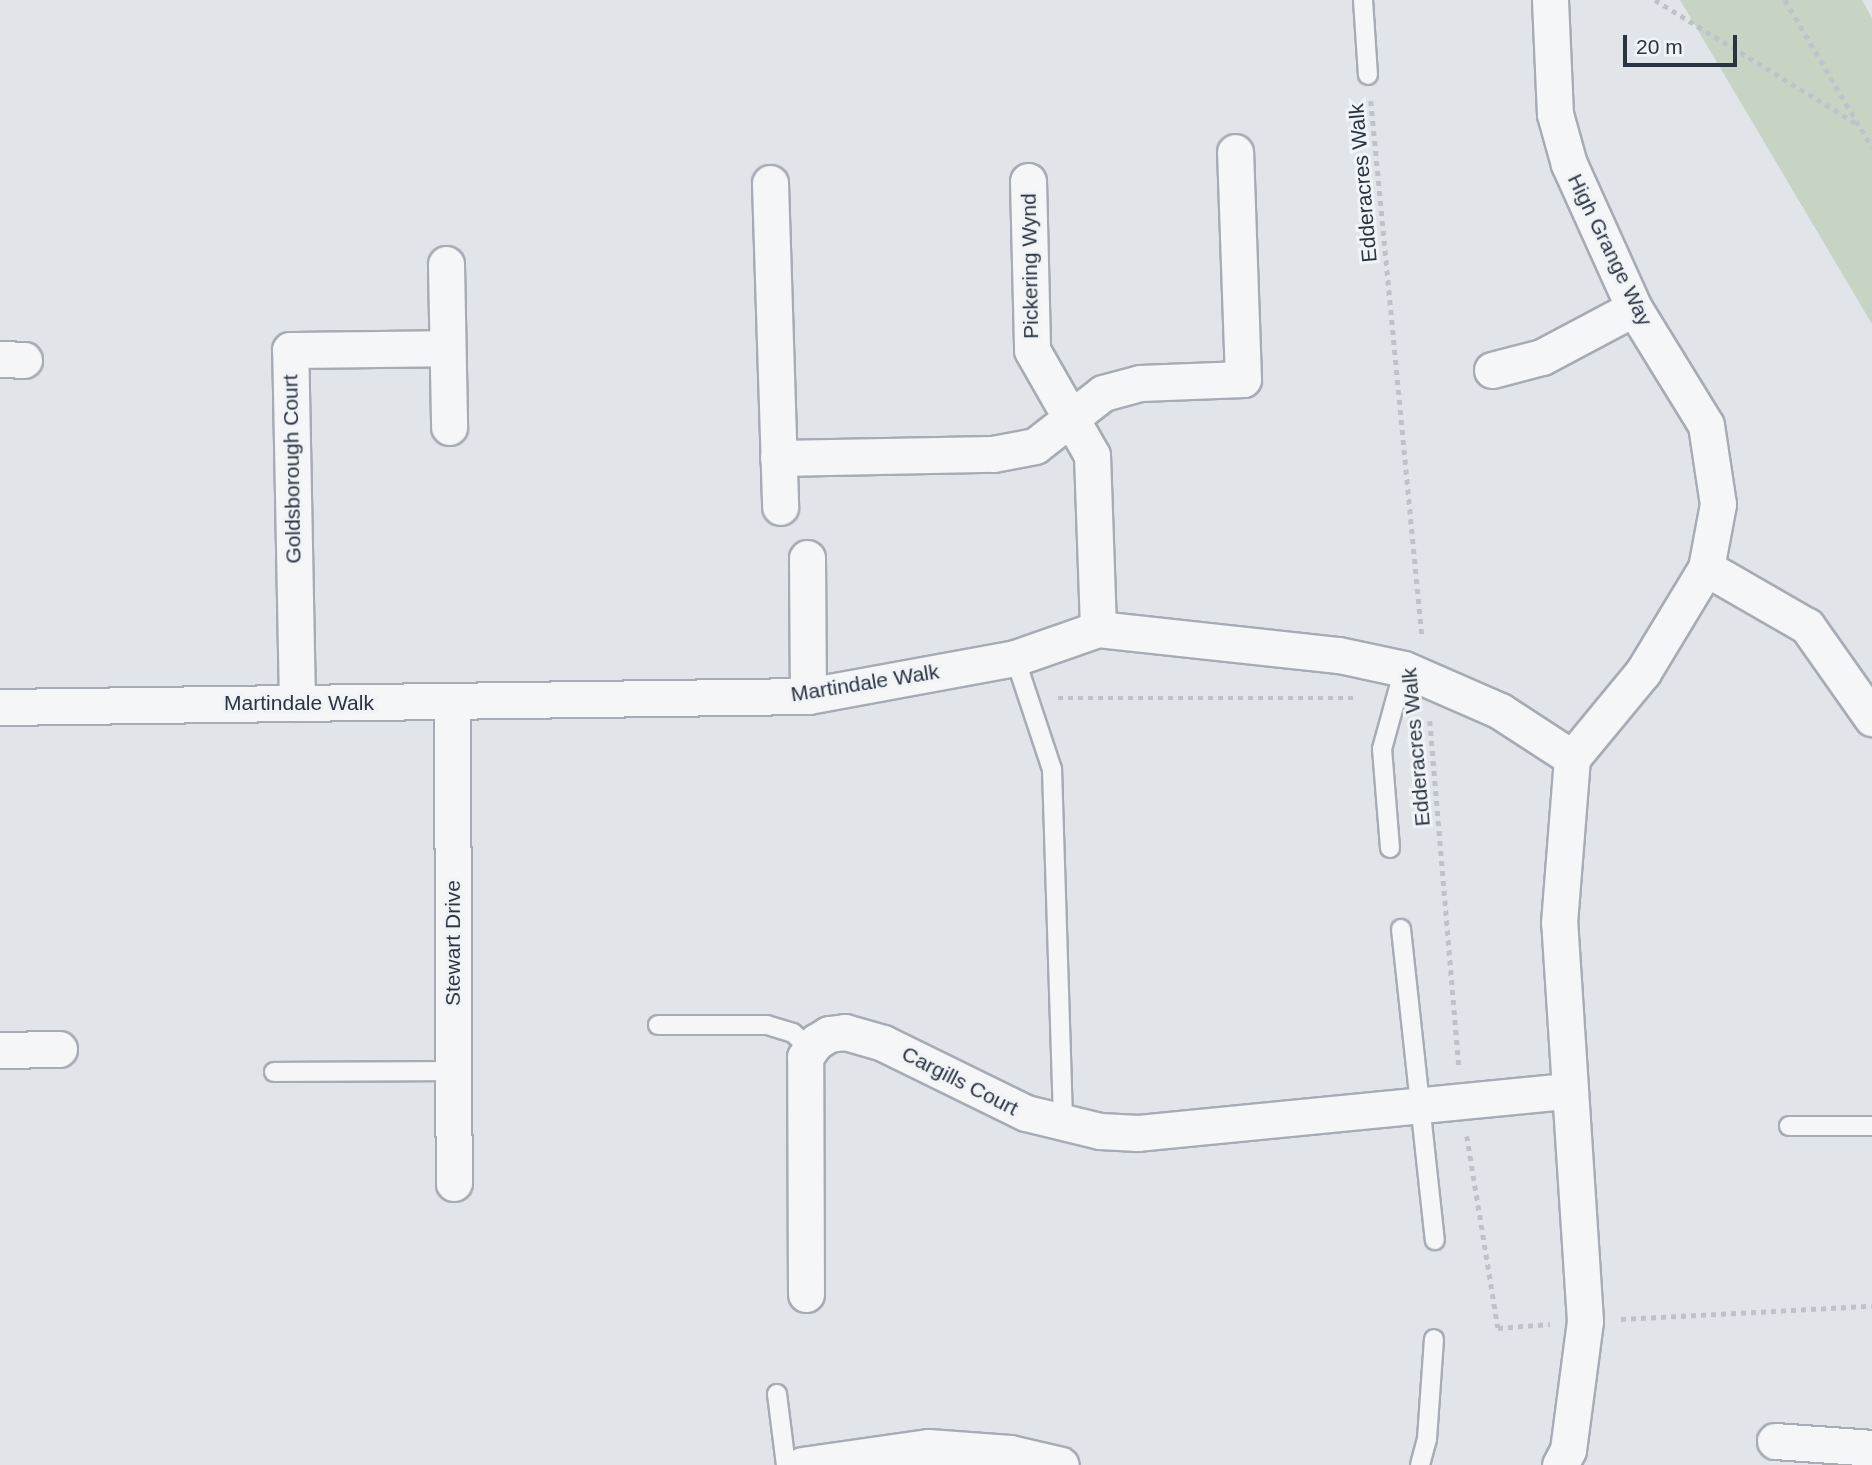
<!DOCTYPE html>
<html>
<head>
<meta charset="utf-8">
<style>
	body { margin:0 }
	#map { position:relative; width:1872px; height:1465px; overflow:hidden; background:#e1e5ea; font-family:Arial,sans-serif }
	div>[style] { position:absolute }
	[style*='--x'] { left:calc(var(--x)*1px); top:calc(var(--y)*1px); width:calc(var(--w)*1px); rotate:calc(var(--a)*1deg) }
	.green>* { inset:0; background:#c7d4c3 }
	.path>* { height:4.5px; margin-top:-2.25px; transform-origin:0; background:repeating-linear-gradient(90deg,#bfc3c9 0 5px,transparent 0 10px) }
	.roads { filter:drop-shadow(2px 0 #a6acb4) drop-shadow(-2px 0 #a6acb4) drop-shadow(0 2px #a6acb4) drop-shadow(0 -2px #a6acb4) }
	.lane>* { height:18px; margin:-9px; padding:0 9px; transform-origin:9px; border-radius:9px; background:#f4f6f8 }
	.street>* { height:35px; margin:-17.5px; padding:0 17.5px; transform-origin:17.5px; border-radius:17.5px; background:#f4f6f8 }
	span { translate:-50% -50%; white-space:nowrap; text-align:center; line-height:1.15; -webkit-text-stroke:6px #f1f4f7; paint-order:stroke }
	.street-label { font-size:21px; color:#2a3342 }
	.scale { position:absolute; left:1623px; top:35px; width:114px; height:32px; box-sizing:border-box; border:4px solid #2a3342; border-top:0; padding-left:9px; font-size:21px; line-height:24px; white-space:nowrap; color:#2a3342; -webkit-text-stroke:5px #f1f4f7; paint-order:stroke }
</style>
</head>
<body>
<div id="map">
	<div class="green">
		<i style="clip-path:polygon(1680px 0,1862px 0,1872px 18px,1872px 324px)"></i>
	</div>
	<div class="path">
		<i style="--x:1655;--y:0;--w:236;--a:31.5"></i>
		<i style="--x:1785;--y:0;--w:171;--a:59.4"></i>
		<i style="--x:1371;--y:101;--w:537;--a:84.55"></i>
		<i style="--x:1058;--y:698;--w:296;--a:0"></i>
		<i style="--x:1430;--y:721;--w:345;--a:85.2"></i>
		<i style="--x:1467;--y:1136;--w:194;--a:80.8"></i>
		<i style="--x:1498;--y:1328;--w:52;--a:-4.4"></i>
		<i style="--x:1621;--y:1319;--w:251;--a:-3"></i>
	</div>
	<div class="roads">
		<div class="lane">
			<i style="--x:1363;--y:0;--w:75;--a:86.2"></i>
			<i style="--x:1015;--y:658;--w:117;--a:71.6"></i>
			<i style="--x:1052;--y:769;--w:356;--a:88.2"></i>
			<i style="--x:1390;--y:848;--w:99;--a:-94.6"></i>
			<i style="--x:1382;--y:749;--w:83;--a:-74.6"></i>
			<i style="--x:1401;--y:929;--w:313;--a:83.8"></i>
			<i style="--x:658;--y:1025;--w:109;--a:0"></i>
			<i style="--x:767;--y:1025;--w:27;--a:17"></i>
			<i style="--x:793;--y:1033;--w:23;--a:43"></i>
			<i style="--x:274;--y:1072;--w:179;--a:-0.3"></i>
			<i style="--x:1789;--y:1126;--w:83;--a:0"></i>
			<i style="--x:777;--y:1394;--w:72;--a:82.8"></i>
			<i style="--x:1420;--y:1465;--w:27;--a:-75"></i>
			<i style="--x:1427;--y:1439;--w:100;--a:-86"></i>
		</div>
		<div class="street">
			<i style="--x:1550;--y:0;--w:114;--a:87.5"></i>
			<i style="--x:1555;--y:114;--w:52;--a:74.4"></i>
			<i style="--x:1569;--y:164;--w:158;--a:65.7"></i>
			<i style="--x:1634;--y:308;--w:137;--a:58.4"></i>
			<i style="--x:1706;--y:425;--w:80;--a:81.4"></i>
			<i style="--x:1718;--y:504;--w:65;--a:100.6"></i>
			<i style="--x:1706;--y:568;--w:122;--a:121.2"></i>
			<i style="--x:1643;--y:672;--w:112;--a:129.5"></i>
			<i style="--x:1028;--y:181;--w:169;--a:88.6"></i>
			<i style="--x:1032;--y:350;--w:121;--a:60.3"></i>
			<i style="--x:1092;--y:455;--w:174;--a:88"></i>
			<i style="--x:770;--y:183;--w:324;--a:88.2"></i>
			<i style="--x:446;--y:264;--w:163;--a:88.9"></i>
			<i style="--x:0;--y:359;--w:24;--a:2"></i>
			<i style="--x:1492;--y:370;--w:52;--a:-14.6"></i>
			<i style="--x:1542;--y:357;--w:104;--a:-28"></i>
			<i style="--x:778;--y:458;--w:215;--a:-1.1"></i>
			<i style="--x:993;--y:454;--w:43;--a:-10.8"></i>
			<i style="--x:1035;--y:446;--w:86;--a:-37.9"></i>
			<i style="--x:1103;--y:393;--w:38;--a:-15"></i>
			<i style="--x:1140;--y:383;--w:103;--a:-2.2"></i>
			<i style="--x:1243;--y:379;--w:227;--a:-92"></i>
			<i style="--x:807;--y:558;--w:138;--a:89.6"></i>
			<i style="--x:1706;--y:568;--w:116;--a:29.9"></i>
			<i style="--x:1807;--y:626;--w:113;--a:54.8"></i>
			<i style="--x:297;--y:703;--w:353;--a:-91.1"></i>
			<i style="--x:290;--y:350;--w:156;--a:-0.7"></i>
			<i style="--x:452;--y:703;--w:480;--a:89.8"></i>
			<i style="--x:0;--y:707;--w:808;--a:-0.78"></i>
			<i style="--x:808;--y:696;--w:210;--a:-10.4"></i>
			<i style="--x:1015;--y:658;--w:88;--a:-19.3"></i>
			<i style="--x:1098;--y:629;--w:242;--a:6.2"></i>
			<i style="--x:1339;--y:655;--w:66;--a:12.2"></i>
			<i style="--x:1404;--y:669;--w:105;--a:23.6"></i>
			<i style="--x:1500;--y:711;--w:86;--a:33.1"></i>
			<i style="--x:0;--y:1050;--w:59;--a:-1"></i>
			<i style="--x:806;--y:1294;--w:237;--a:-90.2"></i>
			<i style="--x:805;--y:1057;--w:19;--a:-54"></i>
			<i style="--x:816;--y:1042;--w:15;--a:-32"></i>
			<i style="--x:829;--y:1034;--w:16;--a:-7"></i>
			<i style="--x:845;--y:1032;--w:40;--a:16"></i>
			<i style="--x:883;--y:1043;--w:159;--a:26.1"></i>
			<i style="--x:1026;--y:1113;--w:76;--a:13.7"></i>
			<i style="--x:1100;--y:1131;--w:38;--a:3"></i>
			<i style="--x:1138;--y:1133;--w:434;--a:-5.6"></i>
			<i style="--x:1775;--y:1441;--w:97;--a:4.1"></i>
			<i style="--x:802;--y:1465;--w:127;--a:-8.1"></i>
			<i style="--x:928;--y:1447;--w:82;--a:4.2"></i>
			<i style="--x:1010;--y:1453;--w:52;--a:13.2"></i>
			<i style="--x:1560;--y:1465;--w:17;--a:-62"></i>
			<i style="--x:1568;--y:1450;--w:130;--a:-82.5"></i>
			<i style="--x:1585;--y:1321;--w:399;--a:-93.7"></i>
			<i style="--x:1559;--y:923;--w:166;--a:-85.5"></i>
		</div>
	</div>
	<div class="street-label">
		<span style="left:1363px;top:183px;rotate:-95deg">Edderacres Walk</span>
		<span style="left:1610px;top:250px;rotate:64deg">High Grange Way</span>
		<span style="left:1030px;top:266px;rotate:-91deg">Pickering Wynd</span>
		<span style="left:292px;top:469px;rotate:-91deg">Goldsborough Court</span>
		<span style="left:865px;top:683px;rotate:-9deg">Martindale Walk</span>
		<span style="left:299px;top:703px">Martindale Walk</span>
		<span style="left:1416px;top:747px;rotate:-95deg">Edderacres Walk</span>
		<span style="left:453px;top:943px;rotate:-90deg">Stewart Drive</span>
		<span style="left:960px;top:1081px;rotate:27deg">Cargills Court</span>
	</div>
	<div class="scale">20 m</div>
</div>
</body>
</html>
